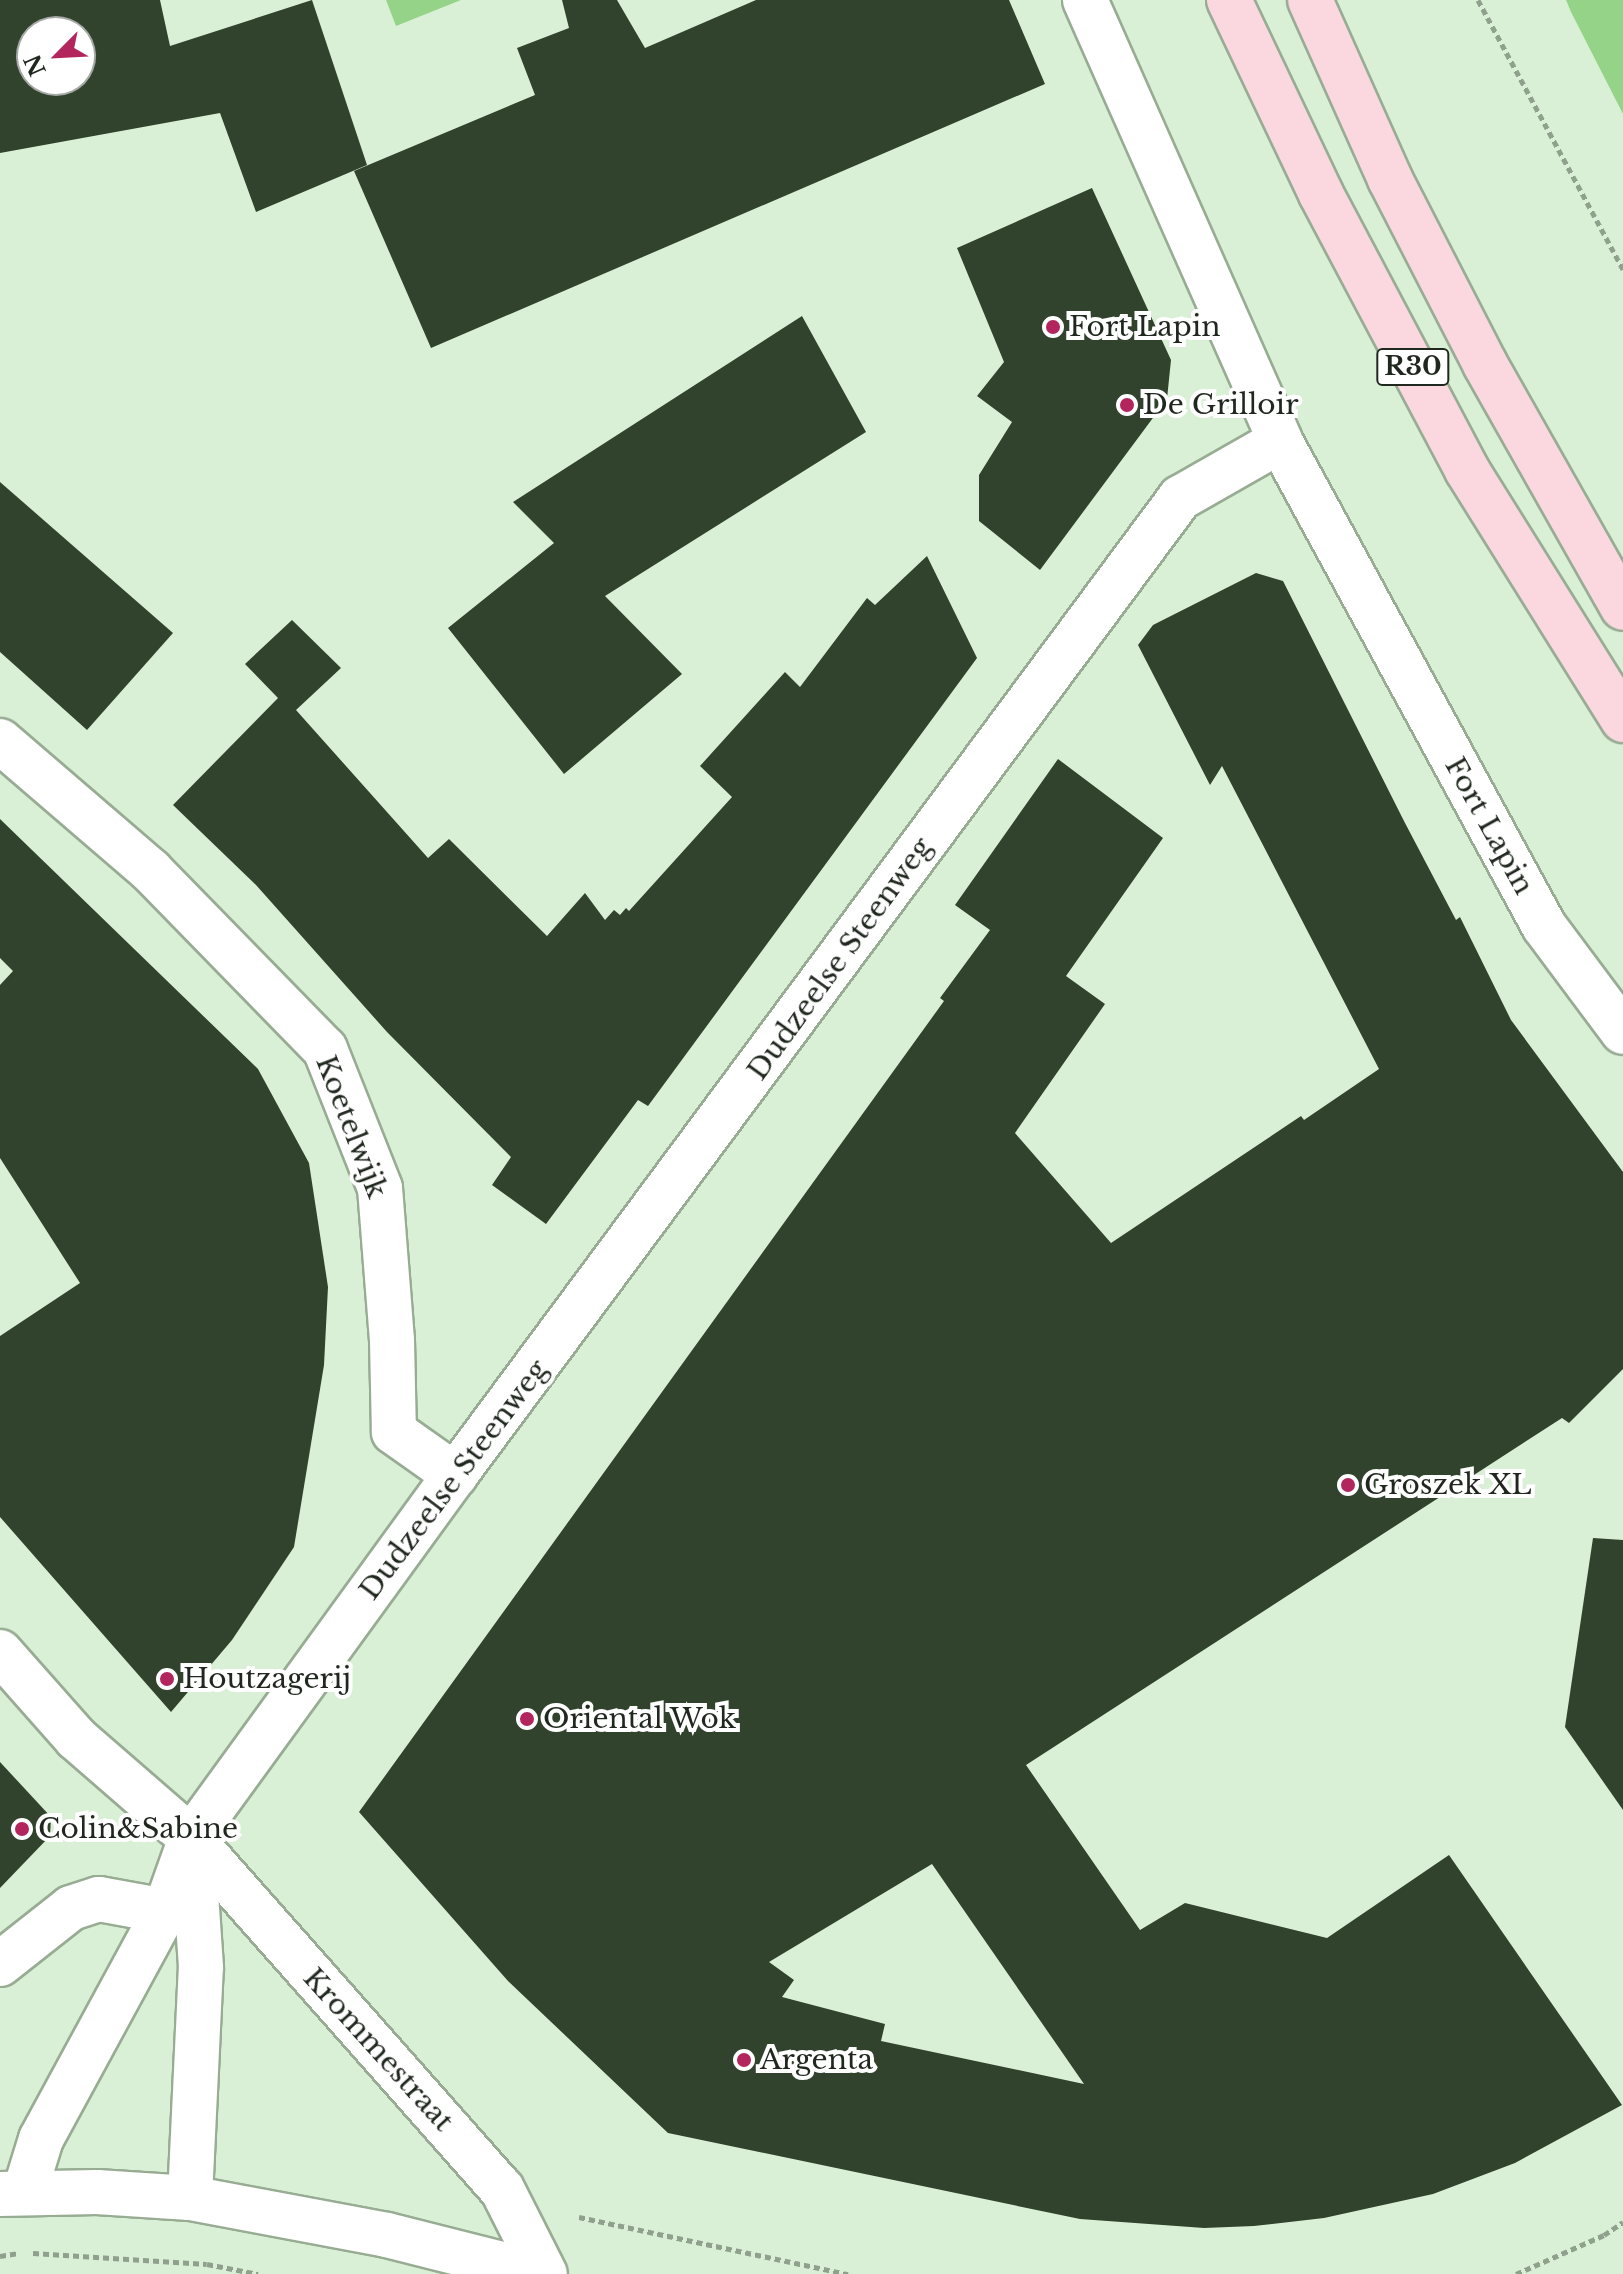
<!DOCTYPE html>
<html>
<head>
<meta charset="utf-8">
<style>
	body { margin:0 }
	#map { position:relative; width:1623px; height:2274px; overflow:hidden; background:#daf0d6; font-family:"Libre Baskerville",serif }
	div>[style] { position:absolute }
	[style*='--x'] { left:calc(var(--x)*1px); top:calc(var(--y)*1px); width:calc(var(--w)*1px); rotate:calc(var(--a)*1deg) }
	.water>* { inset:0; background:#95d488 }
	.building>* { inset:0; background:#31422d }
	.path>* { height:5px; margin-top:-2.5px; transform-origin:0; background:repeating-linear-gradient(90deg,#8fa08d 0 6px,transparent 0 10px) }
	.roads { filter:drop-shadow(2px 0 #97ac93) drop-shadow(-2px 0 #97ac93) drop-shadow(0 2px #97ac93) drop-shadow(0 -2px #97ac93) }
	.street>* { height:44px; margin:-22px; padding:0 22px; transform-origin:22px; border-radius:22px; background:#fff }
	.secondary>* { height:44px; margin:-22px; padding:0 22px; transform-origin:22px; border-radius:22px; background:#fff }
	.primary>* { height:44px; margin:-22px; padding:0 22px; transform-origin:22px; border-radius:22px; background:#fbd7e0 }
	.dots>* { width:22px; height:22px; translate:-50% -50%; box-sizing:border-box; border:4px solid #fff; border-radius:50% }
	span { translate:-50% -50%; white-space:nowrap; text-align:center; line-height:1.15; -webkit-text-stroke:8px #fff; paint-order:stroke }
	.shield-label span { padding:2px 6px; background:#fff; border:2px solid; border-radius:6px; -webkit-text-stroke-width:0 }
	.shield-label { font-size:26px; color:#1f271e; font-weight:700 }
	.poi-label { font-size:28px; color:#1f271e }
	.left { translate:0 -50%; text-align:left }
	.street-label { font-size:28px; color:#1f271e }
	.north { position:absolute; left:16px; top:16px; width:80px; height:80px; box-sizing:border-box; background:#fff; border:2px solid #a5a9a5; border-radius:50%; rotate:246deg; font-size:22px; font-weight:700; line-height:32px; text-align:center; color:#1f271e }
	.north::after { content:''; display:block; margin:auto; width:28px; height:36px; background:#b3255d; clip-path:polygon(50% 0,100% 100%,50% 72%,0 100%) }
</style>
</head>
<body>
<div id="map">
	<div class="water">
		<i style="clip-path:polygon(386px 0,461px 0,396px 26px)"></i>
		<i style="clip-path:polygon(1566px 0,1623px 0,1623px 114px,1571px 12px)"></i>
	</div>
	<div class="building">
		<i style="clip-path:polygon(evenodd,0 0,160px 0,170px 46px,312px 0,367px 165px,256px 212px,220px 113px,0 153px,0 0,32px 32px,80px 32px,80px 80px,32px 80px,32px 32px)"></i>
		<i style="clip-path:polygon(562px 0,617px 0,645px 48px,756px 0,1009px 0,1045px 84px,431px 348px,354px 171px,535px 95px,517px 48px,569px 28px)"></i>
		<i style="clip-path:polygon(1092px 188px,1171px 360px,1167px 399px,1040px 570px,979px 521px,979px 475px,1012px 422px,977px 396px,1004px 362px,957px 248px)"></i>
		<i style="clip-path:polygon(802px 316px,866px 432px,605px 596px,682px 674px,564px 774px,448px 628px,554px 543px,513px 502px)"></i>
		<i style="clip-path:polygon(0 482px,173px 633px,87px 730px,0 652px)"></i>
		<i style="clip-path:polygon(927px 556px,977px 658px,648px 1106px,638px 1100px,546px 1224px,492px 1185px,511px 1157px,387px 1032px,256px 885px,173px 805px,278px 698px,245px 664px,292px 620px,341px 668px,296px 710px,428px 858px,449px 839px,547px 936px,585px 893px,605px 920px,614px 910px,620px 915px,626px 908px,629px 911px,732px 797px,700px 766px,785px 672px,800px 687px,867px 598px,875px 605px)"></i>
		<i style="clip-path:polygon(evenodd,1256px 573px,1283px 581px,1405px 823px,1456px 920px,1460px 917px,1511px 1020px,1623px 1172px,1623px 1369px,1569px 1423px,1562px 1418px,1026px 1765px,1140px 1930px,1185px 1903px,1327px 1938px,1449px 1855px,1622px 2105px,1515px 2163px,1433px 2194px,1324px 2218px,1254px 2226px,1204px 2228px,1080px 2219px,668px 2133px,508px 1981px,359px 1812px,944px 1001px,940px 998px,990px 930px,955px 905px,1058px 759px,1163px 838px,1066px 976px,1105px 1004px,1015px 1133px,1111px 1243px,1301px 1116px,1304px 1120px,1379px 1069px,1222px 766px,1210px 785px,1138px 645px,1153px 625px,1256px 573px,932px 1864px,972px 1922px,1084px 2084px,881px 2041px,885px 2024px,782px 1997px,794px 1980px,769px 1962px,932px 1864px)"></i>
		<i style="clip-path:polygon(0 819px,258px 1069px,309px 1163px,328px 1287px,324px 1365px,294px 1547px,232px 1640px,171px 1712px,0 1517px,0 1336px,80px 1283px,0 1158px,0 985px,13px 971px,0 958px)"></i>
		<i style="clip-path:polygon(1593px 1538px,1623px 1540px,1623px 1810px,1565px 1727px)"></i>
		<i style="clip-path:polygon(0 1762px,51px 1817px,50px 1836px,0 1888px)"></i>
	</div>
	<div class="path">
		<i style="--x:1478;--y:0;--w:306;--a:61.7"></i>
		<i style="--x:579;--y:2217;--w:275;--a:12"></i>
		<i style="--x:33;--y:2253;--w:174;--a:3.6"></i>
		<i style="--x:207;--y:2264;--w:52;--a:11.1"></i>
		<i style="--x:0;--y:2256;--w:19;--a:-9"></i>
		<i style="--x:1516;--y:2274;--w:96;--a:-23.9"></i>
		<i style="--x:1604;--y:2235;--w:23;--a:-34"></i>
	</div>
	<div class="roads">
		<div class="street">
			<i style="--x:1085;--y:0;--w:482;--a:66.1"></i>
			<i style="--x:1280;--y:441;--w:552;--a:61.44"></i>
			<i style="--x:1544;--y:926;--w:132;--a:53.3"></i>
			<i style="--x:0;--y:741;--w:199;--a:40.7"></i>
			<i style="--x:151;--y:871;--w:249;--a:45.7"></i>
			<i style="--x:325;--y:1049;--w:149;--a:68.4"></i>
			<i style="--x:380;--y:1188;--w:152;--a:85.5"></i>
			<i style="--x:392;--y:1340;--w:92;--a:88.8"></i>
			<i style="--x:394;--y:1432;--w:75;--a:35.2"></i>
			<i style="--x:0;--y:1652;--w:115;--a:48.5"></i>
			<i style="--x:76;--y:1738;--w:152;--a:41"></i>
			<i style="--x:191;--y:1838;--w:469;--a:48.5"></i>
			<i style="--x:502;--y:2189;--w:95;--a:63.2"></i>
			<i style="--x:0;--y:1964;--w:90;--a:-38.3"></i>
			<i style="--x:71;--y:1908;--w:29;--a:-18"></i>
			<i style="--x:99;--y:1899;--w:67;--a:10.3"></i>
			<i style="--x:25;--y:2191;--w:54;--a:-72.9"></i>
			<i style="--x:41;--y:2139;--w:260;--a:-61.5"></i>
			<i style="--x:165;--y:1911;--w:77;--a:-70.4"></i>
			<i style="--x:191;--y:1838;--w:449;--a:-54"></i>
			<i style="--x:455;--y:1475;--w:1217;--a:-53.42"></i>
			<i style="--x:1180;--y:498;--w:115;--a:-29.7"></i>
			<i style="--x:190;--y:2198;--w:231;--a:-87.3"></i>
			<i style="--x:201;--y:1967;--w:118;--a:-93.9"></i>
		</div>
		<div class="secondary">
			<i style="--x:0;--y:2194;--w:97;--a:-1.2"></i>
			<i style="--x:97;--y:2192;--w:93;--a:3.7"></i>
			<i style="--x:190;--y:2198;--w:200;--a:10.6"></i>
			<i style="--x:387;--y:2235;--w:159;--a:14.2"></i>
		</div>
		<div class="primary">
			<i style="--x:1229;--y:0;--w:215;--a:64.6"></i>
			<i style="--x:1321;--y:194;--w:312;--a:62.1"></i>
			<i style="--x:1467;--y:470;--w:295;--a:58"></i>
			<i style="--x:1310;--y:0;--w:196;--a:65.9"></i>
			<i style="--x:1390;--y:179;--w:208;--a:62.8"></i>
			<i style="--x:1485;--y:364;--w:280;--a:60.5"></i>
		</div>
	</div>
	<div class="dots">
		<i style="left:1053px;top:327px;background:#b3255d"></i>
		<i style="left:1127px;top:405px;background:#b3255d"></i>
		<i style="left:1348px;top:1485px;background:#b3255d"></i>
		<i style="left:167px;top:1679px;background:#b3255d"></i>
		<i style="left:527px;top:1719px;background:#b3255d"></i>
		<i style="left:22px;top:1829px;background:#b3255d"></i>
		<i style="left:744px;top:2060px;background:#b3255d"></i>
	</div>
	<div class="shield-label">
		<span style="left:1413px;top:367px">R30</span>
	</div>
	<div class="poi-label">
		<span class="left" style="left:1069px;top:327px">Fort Lapin</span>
		<span class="left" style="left:1143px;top:405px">De Grilloir</span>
		<span class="left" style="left:1364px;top:1485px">Groszek XL</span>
		<span class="left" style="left:183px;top:1679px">Houtzagerij</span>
		<span class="left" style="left:543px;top:1719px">Oriental Wok</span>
		<span class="left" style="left:38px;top:1829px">Colin&amp;Sabine</span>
		<span class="left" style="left:760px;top:2060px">Argenta</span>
	</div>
	<div class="street-label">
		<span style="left:1489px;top:826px;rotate:61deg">Fort Lapin</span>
		<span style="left:840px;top:959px;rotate:-54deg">Dudzeelse Steenweg</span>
		<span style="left:351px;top:1127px;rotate:69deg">Koetelwijk</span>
		<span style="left:454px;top:1480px;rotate:-53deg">Dudzeelse Steenweg</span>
		<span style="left:378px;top:2050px;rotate:48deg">Krommestraat</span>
	</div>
	<div class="north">N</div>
</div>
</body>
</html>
